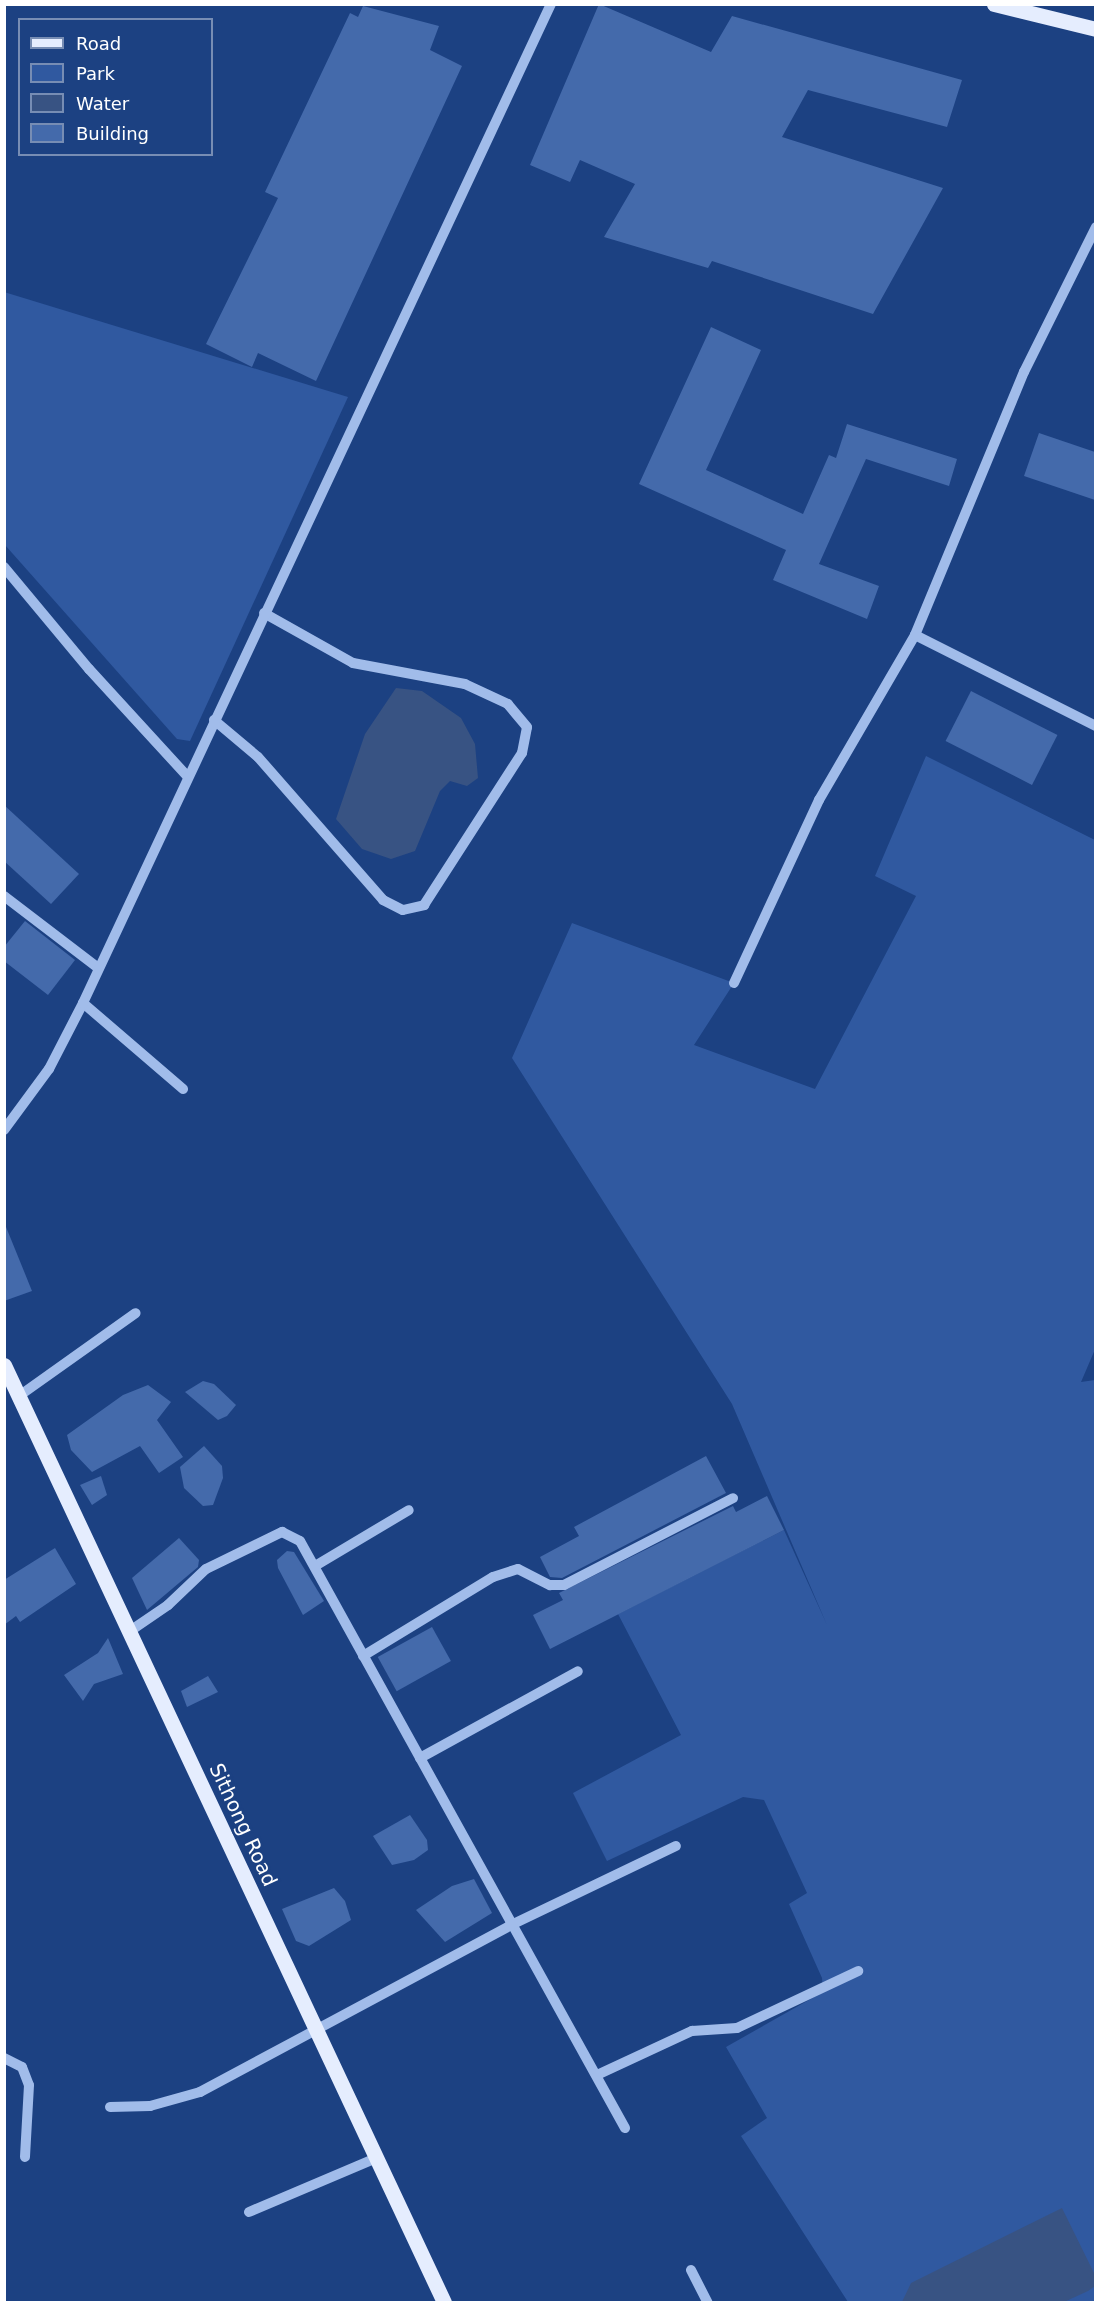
<!DOCTYPE html>
<html>
<head>
<meta charset="utf-8">
<style>
	body { margin:0 }
	#map { position:relative; width:1100px; height:2307px; overflow:hidden; background:#1c4182; font-family:"DejaVu Sans",sans-serif }
	div>[style] { position:absolute }
	[style*='--x'] { left:calc(var(--x)*1px); top:calc(var(--y)*1px); width:calc(var(--w)*1px); rotate:calc(var(--a)*1deg) }
	.green>* { inset:0; background:#3059a0 }
	.water>* { inset:0; background:#385383 }
	.building>* { inset:0; background:#446aab; transform-origin:0 0 }
	.minor>* { height:10px; margin:-5px; padding:0 5px; transform-origin:5px; border-radius:5px; background:#a1bcea }
	.major>* { height:15px; margin:-7.5px; padding:0 7.5px; transform-origin:7.5px; border-radius:7.5px; background:#e5edfe }
	span { translate:-50% -50%; white-space:nowrap; text-align:center; line-height:1.15; -webkit-text-stroke:5px #1c4182; paint-order:stroke }
	.street-label { font-size:20px; color:#fff }
	.frame { position:absolute; inset:0; border:6px solid #fff; pointer-events:none }
	.legend { position:absolute; left:18px; top:18px; width:195px; height:138px; box-sizing:border-box; background:#1c4182; border:2px solid #778db4; margin:0; padding:8px 10px; list-style:none; font-size:18px; color:#fff }
	.legend li { display:flex; align-items:center; gap:12px; height:30px }
	.legend b { width:30px; border:2px solid #778db4 }
</style>
</head>
<body>
<div id="map">
	<div class="green">
		<i style="clip-path:polygon(4px 292px,348px 397px,190px 741px,177px 739px,5px 545px)"></i>
		<i style="clip-path:polygon(926px 756px,1095px 840px,1096px 1347px,1081px 1382px,1095px 1380px,1095px 2302px,848px 2302px,741px 2136px,767px 2118px,726px 2047px,823px 1992px,822px 1978px,789px 1904px,807px 1893px,764px 1800px,743px 1797px,607px 1861px,573px 1793px,681px 1735px,618px 1614px,784px 1530px,827px 1625px,732px 1404px,512px 1058px,572px 923px,734px 983px,694px 1045px,815px 1089px,916px 896px,875px 876px)"></i>
	</div>
	<div class="water">
		<i style="clip-path:polygon(396px 688px,422px 691px,461px 718px,475px 744px,478px 778px,467px 786px,450px 781px,440px 791px,415px 851px,391px 859px,362px 849px,336px 819px,365px 734px)"></i>
		<i style="clip-path:polygon(1062px 2208px,1095px 2275px,1095px 2286px,1088px 2291px,1064px 2302px,902px 2302px,911px 2283px)"></i>
	</div>
	<div class="building">
		<i style="clip-path:polygon(599px 4px,711px 52px,732px 16px,962px 80px,947px 127px,808px 90px,782px 137px,943px 188px,873px 314px,712px 261px,708px 268px,604px 237px,635px 184px,580px 160px,570px 182px,530px 165px)"></i>
		<i style="clip-path:polygon(363px 6px,439px 26px,430px 50px,462px 66px,316px 381px,258px 353px,252px 367px,206px 344px,278px 198px,265px 192px,350px 13px,358px 17px)"></i>
		<i style="clip-path:polygon(711px 327px,761px 350px,706px 470px,803px 514px,829px 455px,836px 458px,847px 424px,957px 459px,949px 486px,866px 459px,819px 564px,879px 586px,867px 619px,773px 580px,786px 550px,639px 484px)"></i>
		<i style="clip-path:polygon(1039px 433px,1095px 452px,1095px 500px,1024px 476px)"></i>
		<i style="left:971px;top:691px;width:97px;height:56px;rotate:27deg"></i>
		<i style="clip-path:polygon(4px 805px,79px 874px,51px 904px,4px 861px)"></i>
		<i style="clip-path:polygon(25px 921px,75px 960px,48px 995px,4px 961px,4px 947px)"></i>
		<i style="clip-path:polygon(4px 1222px,32px 1291px,4px 1301px)"></i>
		<i style="clip-path:polygon(203px 1381px,214px 1384px,236px 1405px,227px 1416px,218px 1420px,185px 1392px)"></i>
		<i style="clip-path:polygon(148px 1385px,171px 1402px,157px 1420px,183px 1457px,159px 1473px,140px 1446px,92px 1472px,71px 1450px,67px 1435px,123px 1395px)"></i>
		<i style="clip-path:polygon(204px 1446px,222px 1466px,223px 1478px,213px 1505px,203px 1506px,184px 1488px,180px 1467px)"></i>
		<i style="clip-path:polygon(706px 1456px,726px 1493px,562px 1578px,550px 1577px,540px 1557px,579px 1536px,574px 1527px)"></i>
		<i style="clip-path:polygon(101px 1476px,107px 1495px,92px 1505px,80px 1485px)"></i>
		<i style="clip-path:polygon(767px 1496px,784px 1530px,550px 1649px,533px 1615px,563px 1600px,559px 1593px,733px 1506px,736px 1512px)"></i>
		<i style="clip-path:polygon(179px 1538px,199px 1560px,198px 1567px,147px 1610px,132px 1578px)"></i>
		<i style="clip-path:polygon(55px 1548px,76px 1584px,20px 1622px,16px 1616px,4px 1625px,4px 1580px)"></i>
		<i style="clip-path:polygon(287px 1551px,294px 1552px,324px 1601px,303px 1615px,278px 1568px,277px 1560px)"></i>
		<i style="left:432px;top:1627px;width:39px;height:62px;rotate:61deg"></i>
		<i style="clip-path:polygon(108px 1638px,123px 1674px,94px 1684px,83px 1701px,64px 1675px,98px 1653px)"></i>
		<i style="clip-path:polygon(208px 1676px,218px 1692px,187px 1707px,181px 1691px)"></i>
		<i style="clip-path:polygon(410px 1815px,427px 1840px,428px 1850px,414px 1860px,392px 1865px,373px 1836px)"></i>
		<i style="clip-path:polygon(474px 1879px,492px 1913px,445px 1942px,416px 1910px,452px 1886px)"></i>
		<i style="clip-path:polygon(334px 1888px,345px 1901px,351px 1920px,309px 1946px,296px 1941px,282px 1909px)"></i>
	</div>
	<div class="minor">
		<i style="--x:4;--y:567;--w:133;--a:50.2"></i>
		<i style="--x:89;--y:669;--w:145;--a:47.5"></i>
		<i style="--x:915;--y:635;--w:203;--a:26.7"></i>
		<i style="--x:214;--y:720;--w:57;--a:40.1"></i>
		<i style="--x:258;--y:757;--w:190;--a:48.8"></i>
		<i style="--x:383;--y:900;--w:22;--a:27"></i>
		<i style="--x:403;--y:910;--w:22;--a:-13"></i>
		<i style="--x:424;--y:905;--w:181;--a:-57.2"></i>
		<i style="--x:522;--y:753;--w:26;--a:-79"></i>
		<i style="--x:527;--y:727;--w:30;--a:-130"></i>
		<i style="--x:508;--y:704;--w:47;--a:-155.1"></i>
		<i style="--x:465;--y:684;--w:114;--a:-169.4"></i>
		<i style="--x:353;--y:663;--w:102;--a:-150.7"></i>
		<i style="--x:4;--y:896;--w:117;--a:37.4"></i>
		<i style="--x:734;--y:983;--w:202;--a:-65.1"></i>
		<i style="--x:819;--y:800;--w:191;--a:-59.8"></i>
		<i style="--x:915;--y:635;--w:285;--a:-67.5"></i>
		<i style="--x:1024;--y:372;--w:162;--a:-63.6"></i>
		<i style="--x:83;--y:1003;--w:132;--a:40.7"></i>
		<i style="--x:4;--y:1130;--w:76;--a:-53.6"></i>
		<i style="--x:49;--y:1069;--w:74;--a:-62.7"></i>
		<i style="--x:83;--y:1003;--w:1103;--a:-64.9"></i>
		<i style="--x:19;--y:1396;--w:143;--a:-35.4"></i>
		<i style="--x:315;--y:1566;--w:109;--a:-30.8"></i>
		<i style="--x:130;--y:1631;--w:46;--a:-34.4"></i>
		<i style="--x:168;--y:1605;--w:52;--a:-43.5"></i>
		<i style="--x:206;--y:1569;--w:85;--a:-26"></i>
		<i style="--x:282;--y:1532;--w:20;--a:27"></i>
		<i style="--x:300;--y:1541;--w:671;--a:61.03"></i>
		<i style="--x:363;--y:1656;--w:152;--a:-31.3"></i>
		<i style="--x:493;--y:1577;--w:26;--a:-18"></i>
		<i style="--x:518;--y:1569;--w:36;--a:27"></i>
		<i style="--x:550;--y:1585;--w:14;--a:0"></i>
		<i style="--x:564;--y:1585;--w:190;--a:-27.2"></i>
		<i style="--x:420;--y:1758;--w:180;--a:-28.8"></i>
		<i style="--x:4;--y:2058;--w:20;--a:27"></i>
		<i style="--x:22;--y:2067;--w:19;--a:69"></i>
		<i style="--x:29;--y:2085;--w:72;--a:93.2"></i>
		<i style="--x:597;--y:2075;--w:105;--a:-24.9"></i>
		<i style="--x:692;--y:2031;--w:45;--a:-3.8"></i>
		<i style="--x:737;--y:2028;--w:134;--a:-25.2"></i>
		<i style="--x:110;--y:2107;--w:40;--a:-1.4"></i>
		<i style="--x:150;--y:2106;--w:52;--a:-15.6"></i>
		<i style="--x:200;--y:2092;--w:351;--a:-28.2"></i>
		<i style="--x:509;--y:1926;--w:185;--a:-25.6"></i>
		<i style="--x:249;--y:2212;--w:138;--a:-23"></i>
		<i style="--x:691;--y:2270;--w:36;--a:63"></i>
	</div>
	<div class="major">
		<i style="--x:994;--y:4;--w:105;--a:13.8"></i>
		<i style="--x:4;--y:1365;--w:1035;--a:64.85"></i>
	</div>
	<div class="street-label">
		<span style="left:243px;top:1825px;rotate:65deg">Sithong Road</span>
	</div>
	<div class="frame"></div>
	<ul class="legend">
	<li><b style="height:8px;background:#e5edfe"></b>Road</li>
	<li><b style="height:16px;background:#3059a0"></b>Park</li>
	<li><b style="height:16px;background:#385383"></b>Water</li>
	<li><b style="height:16px;background:#446aab"></b>Building</li>
	</ul>
</div>
</body>
</html>
